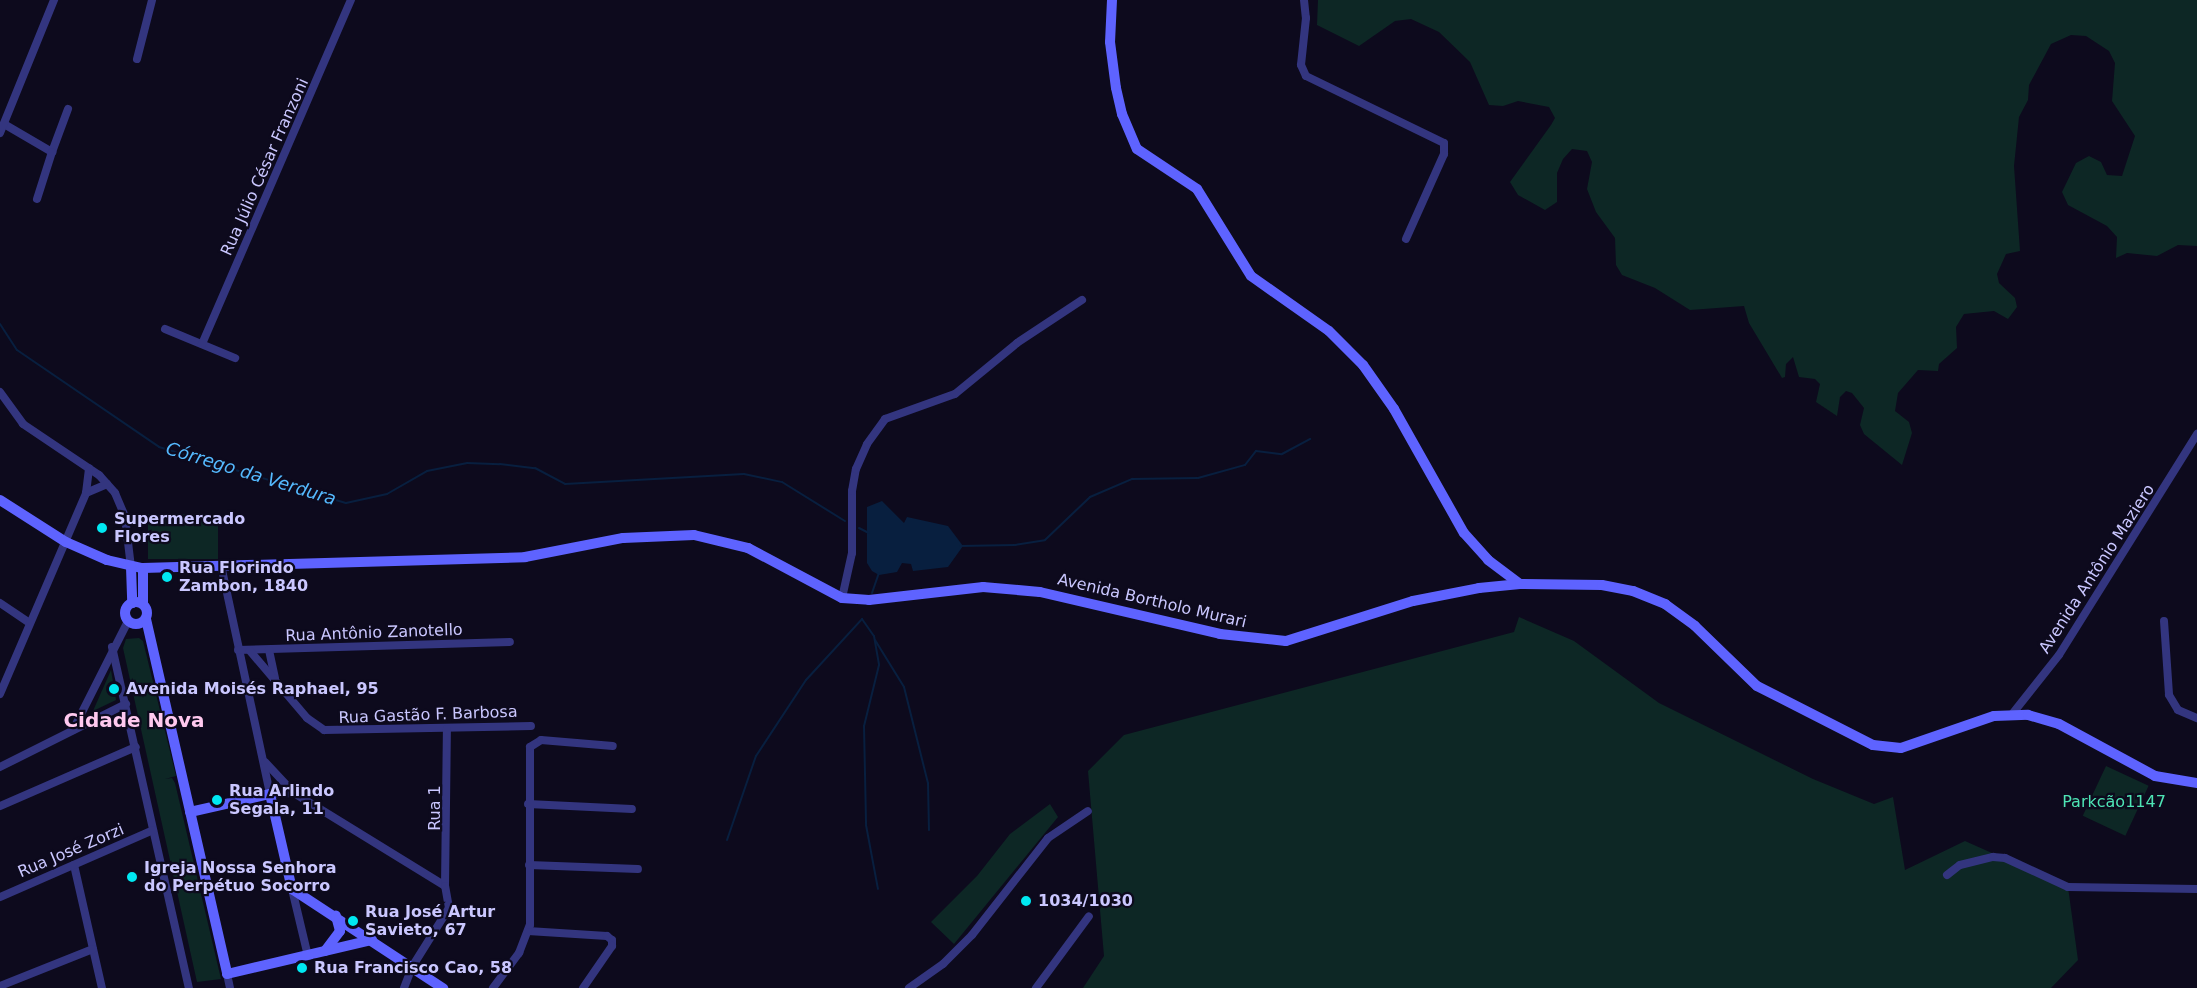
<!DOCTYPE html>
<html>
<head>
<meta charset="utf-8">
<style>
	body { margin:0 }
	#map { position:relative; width:2197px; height:988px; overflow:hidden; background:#0d0a1d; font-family:"DejaVu Sans",sans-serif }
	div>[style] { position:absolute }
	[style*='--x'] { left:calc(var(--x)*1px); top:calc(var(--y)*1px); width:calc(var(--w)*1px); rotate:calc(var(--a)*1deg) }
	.green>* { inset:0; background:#0d2725; transform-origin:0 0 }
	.water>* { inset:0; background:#081f3f }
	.stream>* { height:2px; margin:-1px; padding:0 1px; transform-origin:1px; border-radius:1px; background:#081f3f }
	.street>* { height:8px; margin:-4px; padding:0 4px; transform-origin:4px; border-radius:4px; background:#33357f }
	.secondary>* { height:10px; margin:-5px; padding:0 5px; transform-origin:5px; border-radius:5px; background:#5e63ff }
	.secondary>.ring { margin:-5px; padding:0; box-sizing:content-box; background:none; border:10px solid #5e63ff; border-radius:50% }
	.dots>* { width:16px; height:16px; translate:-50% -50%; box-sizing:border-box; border:3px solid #0d0a1d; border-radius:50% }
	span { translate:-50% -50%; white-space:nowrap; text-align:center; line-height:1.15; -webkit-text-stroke:4.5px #0d0a1d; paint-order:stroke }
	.street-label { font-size:16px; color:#cac7ff }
	.poi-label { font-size:16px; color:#cac7ff; font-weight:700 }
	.left { translate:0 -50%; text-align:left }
	.park-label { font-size:16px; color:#4ee4b5 }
	.water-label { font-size:18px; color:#55baff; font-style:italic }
	.quarter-label { font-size:20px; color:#ffc9ef; font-weight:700 }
</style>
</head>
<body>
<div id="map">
	<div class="green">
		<i style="clip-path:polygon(1318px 0,2197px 0,2197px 246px,2178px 245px,2157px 256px,2127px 253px,2116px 258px,2117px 237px,2107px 226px,2068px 205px,2062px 192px,2076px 163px,2089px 156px,2101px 162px,2107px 175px,2122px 176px,2135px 136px,2112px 101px,2115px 63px,2109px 51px,2086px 36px,2071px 35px,2051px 44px,2029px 85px,2028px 100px,2019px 117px,2014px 166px,2020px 251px,2006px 254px,1997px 274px,1999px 283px,2015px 298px,2017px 307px,2008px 319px,1994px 311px,1964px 314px,1956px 327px,1957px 348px,1939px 364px,1938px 371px,1918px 370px,1898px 393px,1895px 411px,1909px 422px,1912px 433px,1902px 465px,1864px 434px,1860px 425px,1864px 408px,1852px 393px,1846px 391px,1840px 397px,1837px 416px,1816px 402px,1820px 384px,1815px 379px,1799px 377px,1793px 357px,1786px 364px,1785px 377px,1782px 378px,1749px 323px,1744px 306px,1690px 310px,1655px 288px,1622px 275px,1616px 265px,1615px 238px,1596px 212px,1587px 189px,1592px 162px,1587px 151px,1572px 149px,1563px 159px,1557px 173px,1557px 202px,1545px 210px,1518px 195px,1510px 182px,1551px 125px,1555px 118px,1549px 107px,1518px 101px,1503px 106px,1489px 105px,1470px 62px,1439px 32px,1411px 19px,1395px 21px,1359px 46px,1317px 25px)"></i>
		<i style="left:148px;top:514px;width:70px;height:45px"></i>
		<i style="clip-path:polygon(1519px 617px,1574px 641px,1659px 703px,1813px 779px,1874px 804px,1893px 797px,1905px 870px,1965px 841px,2068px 887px,2078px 960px,2051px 988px,1083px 988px,1104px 956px,1088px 771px,1124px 735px,1514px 632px)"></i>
		<i style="clip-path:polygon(139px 638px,143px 641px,176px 776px,165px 779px,172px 778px,175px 783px,221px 979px,197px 982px,123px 648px,126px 639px)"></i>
		<i style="clip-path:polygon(111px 670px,116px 700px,93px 711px)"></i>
		<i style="left:2106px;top:766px;width:47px;height:55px;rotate:25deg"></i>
		<i style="clip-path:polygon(1050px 804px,1058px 817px,954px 944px,931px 922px,977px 876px,1010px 834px)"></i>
	</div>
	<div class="water">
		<i style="clip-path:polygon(882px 501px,904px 523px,907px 517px,948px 526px,963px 546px,948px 567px,913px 571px,911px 564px,902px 563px,897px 572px,879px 575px,872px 571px,867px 563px,867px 507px)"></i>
	</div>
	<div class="stream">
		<i style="--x:0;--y:324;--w:31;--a:57"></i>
		<i style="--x:17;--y:350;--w:172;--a:34.3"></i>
		<i style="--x:159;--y:447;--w:195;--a:16.7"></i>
		<i style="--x:346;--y:503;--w:42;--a:-12.4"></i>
		<i style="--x:387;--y:494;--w:46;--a:-29.9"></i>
		<i style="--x:427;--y:471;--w:41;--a:-11.3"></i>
		<i style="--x:467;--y:463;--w:33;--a:2"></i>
		<i style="--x:500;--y:464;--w:35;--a:7"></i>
		<i style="--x:535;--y:468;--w:34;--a:28"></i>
		<i style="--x:565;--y:484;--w:179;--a:-3.2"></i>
		<i style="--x:744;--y:474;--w:39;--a:12"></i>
		<i style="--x:782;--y:482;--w:74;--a:31.8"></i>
		<i style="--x:859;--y:528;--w:11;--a:27"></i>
		<i style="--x:960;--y:546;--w:55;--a:-1"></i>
		<i style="--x:1015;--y:545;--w:30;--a:-9"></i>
		<i style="--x:1045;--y:540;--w:62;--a:-43.7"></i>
		<i style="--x:1090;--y:497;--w:46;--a:-23.2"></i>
		<i style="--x:1132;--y:479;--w:66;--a:-0.9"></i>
		<i style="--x:1198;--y:478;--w:49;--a:-15.5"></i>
		<i style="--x:1245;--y:465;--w:18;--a:-52"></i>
		<i style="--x:1256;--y:451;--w:26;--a:7"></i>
		<i style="--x:1282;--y:454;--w:32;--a:-28"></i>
		<i style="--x:872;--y:593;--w:21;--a:-71"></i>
		<i style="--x:875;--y:640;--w:55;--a:58.3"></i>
		<i style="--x:904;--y:687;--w:99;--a:76"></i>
		<i style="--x:928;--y:783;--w:47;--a:88.8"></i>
		<i style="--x:727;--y:840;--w:89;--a:-71"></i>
		<i style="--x:756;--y:756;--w:91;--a:-56.7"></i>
		<i style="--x:806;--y:680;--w:83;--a:-47.4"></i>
		<i style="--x:862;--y:619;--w:21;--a:55"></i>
		<i style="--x:874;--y:636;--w:29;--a:80"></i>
		<i style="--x:879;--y:665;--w:63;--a:103.8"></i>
		<i style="--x:864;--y:726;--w:99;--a:88.8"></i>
		<i style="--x:866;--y:825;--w:65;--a:79.4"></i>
	</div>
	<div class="street">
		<i style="--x:1304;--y:0;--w:18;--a:84"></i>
		<i style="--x:1306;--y:18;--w:47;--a:96.1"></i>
		<i style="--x:1301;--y:65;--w:12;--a:66"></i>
		<i style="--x:1306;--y:76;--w:153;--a:25.9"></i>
		<i style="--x:1444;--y:143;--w:11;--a:90"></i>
		<i style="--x:1444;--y:154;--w:93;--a:114.1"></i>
		<i style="--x:137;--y:59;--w:61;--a:-75.7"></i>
		<i style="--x:4;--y:124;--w:56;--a:30.3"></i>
		<i style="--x:52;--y:152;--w:46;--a:-69.6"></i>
		<i style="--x:0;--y:133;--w:144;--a:-67.9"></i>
		<i style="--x:37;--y:199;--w:49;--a:-72.3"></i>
		<i style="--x:165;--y:329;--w:76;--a:22.5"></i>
		<i style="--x:202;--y:344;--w:375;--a:-66.6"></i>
		<i style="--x:0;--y:392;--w:39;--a:54"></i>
		<i style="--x:23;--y:424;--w:92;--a:33.9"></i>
		<i style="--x:99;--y:475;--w:24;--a:48"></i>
		<i style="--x:115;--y:493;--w:26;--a:67"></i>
		<i style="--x:125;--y:517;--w:50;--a:83.2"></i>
		<i style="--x:86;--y:493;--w:23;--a:-23"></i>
		<i style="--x:221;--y:565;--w:234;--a:77.9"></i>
		<i style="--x:270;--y:794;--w:24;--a:-2"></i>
		<i style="--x:842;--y:598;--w:46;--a:-77.5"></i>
		<i style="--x:852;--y:553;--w:62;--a:-90"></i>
		<i style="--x:852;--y:491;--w:22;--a:-80"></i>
		<i style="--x:856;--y:469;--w:27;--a:-66"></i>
		<i style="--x:867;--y:444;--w:31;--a:-54"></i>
		<i style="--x:885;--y:419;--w:74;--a:-19.7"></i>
		<i style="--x:955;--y:394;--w:80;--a:-39.4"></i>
		<i style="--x:1017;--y:343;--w:78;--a:-33.5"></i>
		<i style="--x:0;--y:603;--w:36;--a:34"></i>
		<i style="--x:2164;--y:621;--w:74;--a:86.1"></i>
		<i style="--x:2169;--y:695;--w:17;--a:59"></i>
		<i style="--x:2178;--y:710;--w:21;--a:23"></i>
		<i style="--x:112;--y:647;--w:350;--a:77.3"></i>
		<i style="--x:238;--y:650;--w:272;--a:-1.7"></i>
		<i style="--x:269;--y:650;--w:29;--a:78"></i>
		<i style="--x:250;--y:651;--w:88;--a:49.6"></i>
		<i style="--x:307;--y:718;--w:21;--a:35"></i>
		<i style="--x:324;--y:730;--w:207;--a:-1.1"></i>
		<i style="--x:0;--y:694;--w:219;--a:-66.8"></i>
		<i style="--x:86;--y:493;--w:25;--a:-83"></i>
		<i style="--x:2013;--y:713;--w:74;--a:-51.6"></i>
		<i style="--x:2059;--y:655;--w:261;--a:-58"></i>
		<i style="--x:73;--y:730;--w:122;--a:-63.2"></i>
		<i style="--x:265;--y:762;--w:42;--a:46.9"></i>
		<i style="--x:294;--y:793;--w:177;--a:31.6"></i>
		<i style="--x:0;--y:767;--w:141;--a:-26.6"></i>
		<i style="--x:528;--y:804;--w:104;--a:2.8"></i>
		<i style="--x:0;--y:806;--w:148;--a:-23.5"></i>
		<i style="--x:74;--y:865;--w:126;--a:77.2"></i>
		<i style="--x:529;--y:865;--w:109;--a:2.1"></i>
		<i style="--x:1947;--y:875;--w:16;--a:-38"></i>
		<i style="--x:1960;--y:865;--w:34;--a:-14"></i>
		<i style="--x:1993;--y:857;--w:12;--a:5"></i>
		<i style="--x:2005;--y:858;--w:69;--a:24.7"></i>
		<i style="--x:2068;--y:887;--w:129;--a:0.9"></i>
		<i style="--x:445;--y:886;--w:157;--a:-89.3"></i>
		<i style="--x:292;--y:889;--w:69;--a:76.6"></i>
		<i style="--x:0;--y:897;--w:167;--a:-23.6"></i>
		<i style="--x:528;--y:931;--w:79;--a:3.6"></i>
		<i style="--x:607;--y:936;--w:6;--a:39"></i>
		<i style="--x:612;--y:940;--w:6;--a:90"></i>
		<i style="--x:612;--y:946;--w:51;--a:124.6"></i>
		<i style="--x:227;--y:974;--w:14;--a:78"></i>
		<i style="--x:0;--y:986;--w:100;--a:-21.7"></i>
		<i style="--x:404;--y:988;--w:22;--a:-69"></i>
		<i style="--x:412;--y:967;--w:70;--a:-57.9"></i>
		<i style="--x:449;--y:908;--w:22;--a:-100"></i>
		<i style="--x:493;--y:988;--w:44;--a:-53.4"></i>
		<i style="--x:519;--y:953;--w:30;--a:-69"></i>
		<i style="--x:530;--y:925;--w:178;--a:-90"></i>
		<i style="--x:530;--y:747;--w:13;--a:-32"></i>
		<i style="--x:541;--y:740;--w:72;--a:4.8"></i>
		<i style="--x:909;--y:988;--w:42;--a:-35.2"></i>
		<i style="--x:943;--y:964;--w:41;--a:-45"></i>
		<i style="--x:972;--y:935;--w:123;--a:-51.9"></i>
		<i style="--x:1048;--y:838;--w:48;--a:-34"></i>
		<i style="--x:1036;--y:988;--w:89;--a:-53.6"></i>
	</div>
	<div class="secondary">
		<i style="--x:1112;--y:0;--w:42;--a:92.7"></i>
		<i style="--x:1110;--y:42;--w:46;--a:82.6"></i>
		<i style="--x:1116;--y:88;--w:27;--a:77"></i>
		<i style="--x:1122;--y:114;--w:38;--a:67"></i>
		<i style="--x:1137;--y:149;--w:72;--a:33.7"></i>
		<i style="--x:1197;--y:189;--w:102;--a:58.2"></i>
		<i style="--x:1251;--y:276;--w:95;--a:35.2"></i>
		<i style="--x:1329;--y:331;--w:48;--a:45"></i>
		<i style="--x:1363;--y:365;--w:54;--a:54.8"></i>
		<i style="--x:1394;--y:409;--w:142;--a:60.6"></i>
		<i style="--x:1464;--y:533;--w:36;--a:48"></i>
		<i style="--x:1488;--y:560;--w:40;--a:37"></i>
		<i style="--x:0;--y:500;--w:78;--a:32.5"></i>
		<i style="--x:66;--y:542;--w:45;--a:23.7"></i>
		<i style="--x:107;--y:560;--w:37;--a:13"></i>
		<i style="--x:143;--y:568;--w:382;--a:-1.6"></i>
		<i style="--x:525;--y:557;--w:100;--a:-11"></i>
		<i style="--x:623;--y:538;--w:71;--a:-2.4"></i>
		<i style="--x:694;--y:535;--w:56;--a:13.5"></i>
		<i style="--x:748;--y:548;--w:106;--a:28"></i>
		<i style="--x:842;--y:598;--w:27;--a:4"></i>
		<i style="--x:869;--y:600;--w:115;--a:-6.5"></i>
		<i style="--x:983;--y:587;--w:57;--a:5"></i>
		<i style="--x:1040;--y:592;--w:185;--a:13.1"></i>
		<i style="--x:1220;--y:634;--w:66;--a:6.1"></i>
		<i style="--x:1286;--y:641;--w:133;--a:-17.5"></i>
		<i style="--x:1413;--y:601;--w:67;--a:-11.1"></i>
		<i style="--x:1479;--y:588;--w:41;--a:-5.6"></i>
		<i style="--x:1520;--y:584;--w:82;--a:0.7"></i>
		<i style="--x:1602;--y:585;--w:32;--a:11"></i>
		<i style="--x:1633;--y:591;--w:35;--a:22"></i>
		<i style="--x:1665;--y:604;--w:37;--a:36"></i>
		<i style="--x:1695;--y:626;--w:86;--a:44.1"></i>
		<i style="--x:1757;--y:686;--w:130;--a:27"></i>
		<i style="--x:1873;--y:745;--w:28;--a:6"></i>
		<i style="--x:1901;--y:748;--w:98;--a:-19"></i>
		<i style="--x:1994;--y:716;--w:34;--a:-2"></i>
		<i style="--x:2028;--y:715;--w:32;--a:16"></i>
		<i style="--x:2059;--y:724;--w:109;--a:28.4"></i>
		<i style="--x:2155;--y:776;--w:43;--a:9.5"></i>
		<i style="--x:131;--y:567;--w:36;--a:88"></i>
		<i style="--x:143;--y:568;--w:36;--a:90"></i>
		<i class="ring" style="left:125px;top:602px;width:12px;height:12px"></i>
		<i style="--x:146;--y:619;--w:364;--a:77.1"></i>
		<i style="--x:227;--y:974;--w:149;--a:-13.2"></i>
		<i style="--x:190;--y:812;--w:82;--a:-12.7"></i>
		<i style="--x:270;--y:794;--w:98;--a:77"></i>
		<i style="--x:292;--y:889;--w:181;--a:33.3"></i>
		<i style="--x:325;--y:951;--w:25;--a:-53"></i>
		<i style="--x:340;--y:931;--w:16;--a:-105"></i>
	</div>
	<div class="dots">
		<i style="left:102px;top:528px;background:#00e8f2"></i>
		<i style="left:167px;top:577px;background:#00e8f2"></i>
		<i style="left:114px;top:689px;background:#00e8f2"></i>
		<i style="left:217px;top:800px;background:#00e8f2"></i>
		<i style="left:132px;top:877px;background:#00e8f2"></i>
		<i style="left:1026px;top:901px;background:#00e8f2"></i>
		<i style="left:353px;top:921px;background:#00e8f2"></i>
		<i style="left:302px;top:968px;background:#00e8f2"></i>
	</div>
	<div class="street-label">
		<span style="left:265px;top:167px;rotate:-66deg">Rua Júlio César Franzoni</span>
		<span style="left:2097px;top:569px;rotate:-57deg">Avenida Antônio Maziero</span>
		<span style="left:1152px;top:601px;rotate:13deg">Avenida Bortholo Murari</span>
		<span style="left:374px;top:633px;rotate:-2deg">Rua Antônio Zanotello</span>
		<span style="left:428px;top:715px;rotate:-2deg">Rua Gastão F. Barbosa</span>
		<span style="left:435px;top:808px;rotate:-90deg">Rua 1</span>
		<span style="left:71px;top:851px;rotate:-23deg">Rua José Zorzi</span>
	</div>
	<div class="poi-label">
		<span class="left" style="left:114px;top:528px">Supermercado<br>Flores</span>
		<span class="left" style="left:179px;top:577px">Rua Florindo<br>Zambon, 1840</span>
		<span class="left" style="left:126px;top:689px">Avenida Moisés Raphael, 95</span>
		<span class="left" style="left:229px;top:800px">Rua Arlindo<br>Segala, 11</span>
		<span class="left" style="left:144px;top:877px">Igreja Nossa Senhora<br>do Perpétuo Socorro</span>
		<span class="left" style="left:1038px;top:901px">1034/1030</span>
		<span class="left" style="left:365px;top:921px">Rua José Artur<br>Savieto, 67</span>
		<span class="left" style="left:314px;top:968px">Rua Francisco Cao, 58</span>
	</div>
	<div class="park-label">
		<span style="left:2114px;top:802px">Parkcão1147</span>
	</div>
	<div class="water-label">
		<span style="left:251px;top:474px;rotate:17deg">Córrego da Verdura</span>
	</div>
	<div class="quarter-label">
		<span style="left:134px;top:720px">Cidade Nova</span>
	</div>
</div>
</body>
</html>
